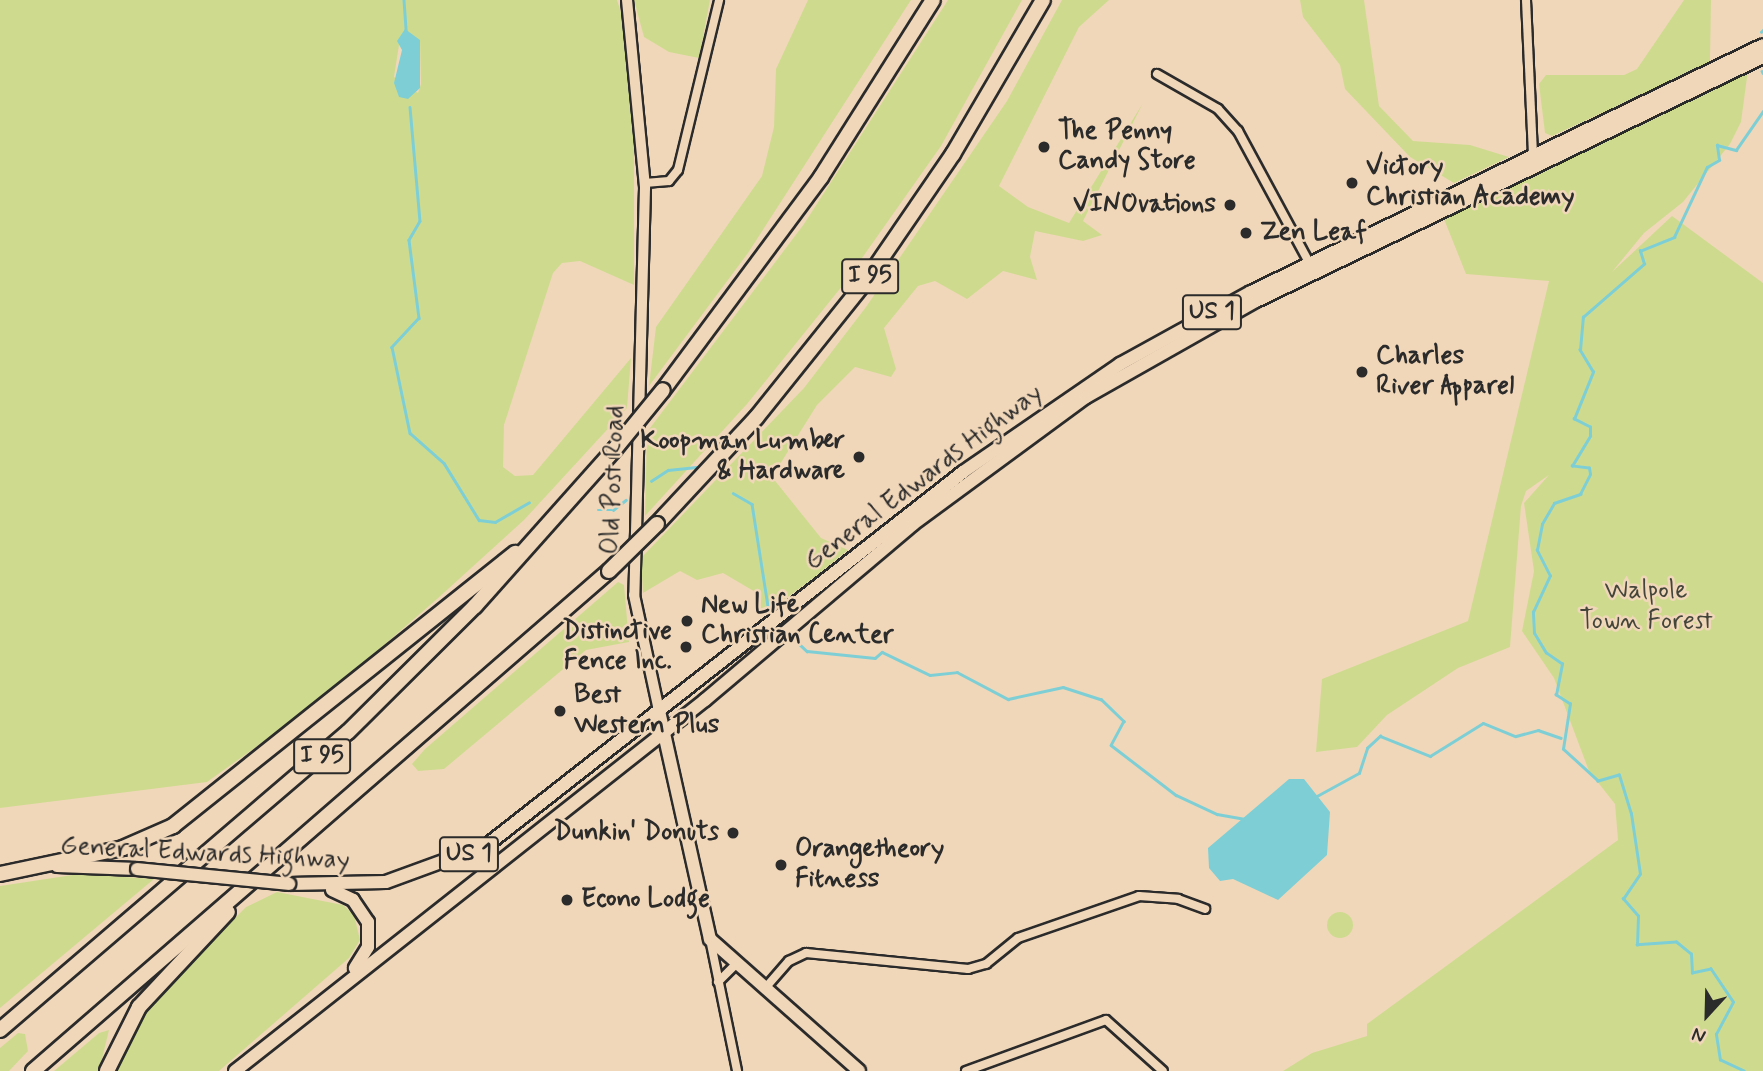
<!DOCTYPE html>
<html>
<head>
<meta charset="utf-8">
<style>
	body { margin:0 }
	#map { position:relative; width:1763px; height:1071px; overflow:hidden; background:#f1d7b9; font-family:Mynerve,sans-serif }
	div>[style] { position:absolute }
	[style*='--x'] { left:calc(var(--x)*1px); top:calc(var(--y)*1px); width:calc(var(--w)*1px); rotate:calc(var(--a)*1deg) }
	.green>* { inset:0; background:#cedb8f }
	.round { border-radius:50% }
	.water>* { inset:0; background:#7ecfd5 }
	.stream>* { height:2.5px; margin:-1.25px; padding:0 1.25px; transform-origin:1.25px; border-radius:1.25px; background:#7ecfd5 }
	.roads { filter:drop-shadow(2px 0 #2b2b2b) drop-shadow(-2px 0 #2b2b2b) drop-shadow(0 2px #2b2b2b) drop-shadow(0 -2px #2b2b2b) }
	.street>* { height:8px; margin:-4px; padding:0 4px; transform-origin:4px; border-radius:4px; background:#f1d7b9 }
	.secondary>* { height:10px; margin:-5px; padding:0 5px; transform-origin:5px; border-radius:5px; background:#f1d7b9 }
	.primary>* { height:12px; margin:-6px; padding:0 6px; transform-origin:6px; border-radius:6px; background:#f1d7b9 }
	.highway>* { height:14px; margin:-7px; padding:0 7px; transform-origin:7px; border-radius:7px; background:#f1d7b9 }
	.bridges { filter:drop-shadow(2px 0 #2b2b2b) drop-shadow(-2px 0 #2b2b2b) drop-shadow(0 2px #2b2b2b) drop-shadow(0 -2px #2b2b2b) }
	.primary-bridge>* { height:12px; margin:-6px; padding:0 6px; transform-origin:6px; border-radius:6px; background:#f1d7b9 }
	.highway-bridge>* { height:14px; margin:-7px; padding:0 7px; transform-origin:7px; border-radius:7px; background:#f1d7b9 }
	.dots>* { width:19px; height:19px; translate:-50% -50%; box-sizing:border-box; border:4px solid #f1d7b9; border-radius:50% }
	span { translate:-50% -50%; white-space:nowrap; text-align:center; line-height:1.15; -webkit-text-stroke:5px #f1d7b9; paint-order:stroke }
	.shield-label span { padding:2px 5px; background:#f1d7b9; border:2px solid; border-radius:5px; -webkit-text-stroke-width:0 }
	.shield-label { font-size:24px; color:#2b2b2b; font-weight:700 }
	.poi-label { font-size:26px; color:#2b2b2b; font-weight:700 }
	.left { translate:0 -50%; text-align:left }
	.right { translate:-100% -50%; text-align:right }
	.street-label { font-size:26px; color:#2b2b2b }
	.park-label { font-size:26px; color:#43453a }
	.north { position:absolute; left:1672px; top:980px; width:70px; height:70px; -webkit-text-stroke:5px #f1d7b9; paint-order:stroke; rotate:202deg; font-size:19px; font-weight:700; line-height:28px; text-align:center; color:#2b2b2b }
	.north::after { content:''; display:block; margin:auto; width:24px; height:32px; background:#2b2b2b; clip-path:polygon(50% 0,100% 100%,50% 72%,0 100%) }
</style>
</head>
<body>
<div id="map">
	<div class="green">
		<i style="clip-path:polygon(evenodd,0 0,617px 0,623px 19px,634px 122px,634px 285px,580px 261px,562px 263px,553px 273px,504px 425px,503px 467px,515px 476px,533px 475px,631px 358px,627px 408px,524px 520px,437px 599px,316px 704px,207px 782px,0 808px,0 0,420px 40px,421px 84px,418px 93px,394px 77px,399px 45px,420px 40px)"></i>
		<i style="clip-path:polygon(634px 0,710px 0,699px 58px,669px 52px,644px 37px)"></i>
		<i style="clip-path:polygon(808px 0,911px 0,748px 253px,649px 386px,656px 327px,762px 176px,774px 127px,776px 69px)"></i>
		<i style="clip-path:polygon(948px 0,1022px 0,941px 146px,843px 285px,747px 404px,645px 516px,647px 432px,804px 224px)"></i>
		<i style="clip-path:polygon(1062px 0,1109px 0,1079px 27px,999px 186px,1028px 207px,1069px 223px,1143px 103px,1083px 221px,1102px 235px,1083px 241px,1035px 231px,1030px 257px,1037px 280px,1003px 271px,967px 299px,935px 281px,918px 286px,884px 328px,896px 369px,891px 377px,855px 367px,817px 405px,772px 477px,821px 538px,848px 550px,816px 576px,761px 617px,757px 593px,723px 573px,697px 580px,680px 571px,643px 593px,641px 558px,804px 388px,866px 307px,1007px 101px)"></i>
		<i style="clip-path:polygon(1300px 0,1364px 0,1379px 106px,1413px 141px,1470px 145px,1509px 157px,1454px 183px,1410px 157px,1345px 89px,1340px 65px,1303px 17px)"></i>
		<i style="clip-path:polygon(1684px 0,1711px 0,1710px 63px,1552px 136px,1545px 133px,1539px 84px,1546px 75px,1624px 75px,1637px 69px)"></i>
		<i style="clip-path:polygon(1748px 70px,1741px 122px,1730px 144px,1683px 202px,1644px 233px,1612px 272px,1672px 216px,1763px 283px,1763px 1071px,1283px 1071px,1312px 1053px,1367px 1036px,1367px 1024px,1618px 840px,1615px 804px,1589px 771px,1554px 678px,1522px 631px,1534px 571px,1524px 503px,1549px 475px,1526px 491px,1521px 506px,1510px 647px,1458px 668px,1387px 715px,1357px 747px,1316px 752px,1322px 679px,1468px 621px,1549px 281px,1466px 274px,1442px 214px)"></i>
		<i style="clip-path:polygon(618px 582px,624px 585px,629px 642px,586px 650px,444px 769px,418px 771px,412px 764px,425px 749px)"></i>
		<i style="clip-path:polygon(79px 874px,154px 879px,0 1008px,0 886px)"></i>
		<i style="clip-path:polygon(277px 892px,343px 905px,354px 915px,360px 940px,349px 958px,219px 1071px,115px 1071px,150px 1005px,246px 907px)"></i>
		<i class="round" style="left:1327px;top:912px;width:26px;height:26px"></i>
		<i style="clip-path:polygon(109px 1030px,99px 1071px,54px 1071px,99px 1033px)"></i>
		<i style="clip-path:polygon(18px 1033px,25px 1034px,28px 1051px,9px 1071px,0 1071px,0 1048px)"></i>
	</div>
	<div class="water">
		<i style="clip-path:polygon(405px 29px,420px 40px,420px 88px,408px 99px,399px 97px,394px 83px,402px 50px,397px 41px)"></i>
		<i style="clip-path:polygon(1289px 779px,1304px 779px,1330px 812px,1327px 855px,1278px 900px,1233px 879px,1220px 881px,1209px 868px,1208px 848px)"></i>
	</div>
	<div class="stream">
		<i style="--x:404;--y:0;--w:32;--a:86"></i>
		<i style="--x:1761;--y:32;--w:3;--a:-45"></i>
		<i style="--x:1762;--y:71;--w:2;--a:63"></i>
		<i style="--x:410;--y:107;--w:114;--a:85"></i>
		<i style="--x:420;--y:221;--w:22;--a:120"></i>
		<i style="--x:409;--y:240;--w:79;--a:82.7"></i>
		<i style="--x:419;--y:318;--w:40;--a:133"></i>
		<i style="--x:392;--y:347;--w:88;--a:78.2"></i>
		<i style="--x:410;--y:433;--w:45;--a:41.4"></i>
		<i style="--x:444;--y:463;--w:67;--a:58.4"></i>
		<i style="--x:479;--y:520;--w:16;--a:7"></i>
		<i style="--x:495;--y:522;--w:39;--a:-30"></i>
		<i style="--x:651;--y:481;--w:20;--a:-33"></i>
		<i style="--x:668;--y:470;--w:28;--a:-6"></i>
		<i style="--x:733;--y:493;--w:22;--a:30"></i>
		<i style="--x:752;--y:504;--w:103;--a:81.1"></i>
		<i style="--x:598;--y:510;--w:15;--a:0"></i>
		<i style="--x:613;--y:510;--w:16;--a:-38"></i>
		<i style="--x:794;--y:639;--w:18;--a:43"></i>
		<i style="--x:807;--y:651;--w:68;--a:5.9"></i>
		<i style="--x:875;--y:658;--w:9;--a:-41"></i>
		<i style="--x:882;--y:652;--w:53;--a:25.6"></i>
		<i style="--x:930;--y:675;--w:27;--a:-6"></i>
		<i style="--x:957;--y:672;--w:58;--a:27.9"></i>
		<i style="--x:1008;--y:699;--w:56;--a:-12.3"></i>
		<i style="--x:1063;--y:687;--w:40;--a:18"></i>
		<i style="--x:1101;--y:699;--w:32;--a:44"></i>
		<i style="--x:1124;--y:721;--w:27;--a:118"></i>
		<i style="--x:1111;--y:745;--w:82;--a:37.6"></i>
		<i style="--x:1176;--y:795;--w:45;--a:24.9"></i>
		<i style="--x:1217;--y:814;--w:34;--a:10"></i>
		<i style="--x:1315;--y:797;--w:50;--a:-28.6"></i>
		<i style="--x:1359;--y:773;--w:26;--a:-72"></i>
		<i style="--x:1367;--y:748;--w:18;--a:-43"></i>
		<i style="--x:1380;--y:736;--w:54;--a:21.8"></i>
		<i style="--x:1430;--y:756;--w:62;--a:-31.9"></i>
		<i style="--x:1483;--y:723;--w:35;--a:22"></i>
		<i style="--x:1516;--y:736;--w:23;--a:-15"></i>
		<i style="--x:1538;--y:730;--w:24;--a:19"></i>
		<i style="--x:1744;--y:1071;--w:26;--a:-155"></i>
		<i style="--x:1720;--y:1060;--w:26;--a:-99"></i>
		<i style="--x:1716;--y:1034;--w:36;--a:-62"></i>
		<i style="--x:1733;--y:1002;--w:40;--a:-124"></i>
		<i style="--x:1711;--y:969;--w:19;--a:168"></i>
		<i style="--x:1692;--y:973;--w:19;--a:-93"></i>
		<i style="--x:1691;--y:954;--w:19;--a:-141"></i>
		<i style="--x:1676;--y:942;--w:39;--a:176"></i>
		<i style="--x:1637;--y:945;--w:29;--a:-88"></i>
		<i style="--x:1638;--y:916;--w:23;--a:-131"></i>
		<i style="--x:1623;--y:899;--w:30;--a:-56"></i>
		<i style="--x:1640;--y:874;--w:61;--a:-98.5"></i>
		<i style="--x:1631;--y:814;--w:41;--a:-107.1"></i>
		<i style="--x:1619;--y:775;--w:22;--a:164"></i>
		<i style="--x:1598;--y:781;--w:47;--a:-137.6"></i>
		<i style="--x:1563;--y:749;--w:46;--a:-81.2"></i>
		<i style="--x:1570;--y:704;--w:17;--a:-147"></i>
		<i style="--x:1556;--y:695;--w:32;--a:-79"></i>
		<i style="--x:1562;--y:664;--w:19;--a:-145"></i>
		<i style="--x:1546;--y:653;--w:23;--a:-121"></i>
		<i style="--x:1534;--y:633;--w:21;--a:-93"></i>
		<i style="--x:1533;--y:612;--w:40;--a:-65"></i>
		<i style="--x:1550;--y:576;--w:29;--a:-117"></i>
		<i style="--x:1537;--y:550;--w:26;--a:-79"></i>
		<i style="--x:1542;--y:524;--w:24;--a:-60"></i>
		<i style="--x:1554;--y:503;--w:28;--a:-19"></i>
		<i style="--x:1580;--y:494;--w:22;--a:-63"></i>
		<i style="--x:1590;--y:474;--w:6;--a:-99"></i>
		<i style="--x:1589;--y:468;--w:17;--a:-173"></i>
		<i style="--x:1572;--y:466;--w:35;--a:-59"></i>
		<i style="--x:1590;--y:436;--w:9;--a:-90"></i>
		<i style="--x:1590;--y:427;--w:18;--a:-153"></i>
		<i style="--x:1574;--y:419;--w:51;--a:-68"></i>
		<i style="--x:1593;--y:372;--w:26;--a:-121"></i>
		<i style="--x:1580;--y:350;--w:33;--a:-85"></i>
		<i style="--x:1583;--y:317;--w:81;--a:-41"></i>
		<i style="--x:1644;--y:264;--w:14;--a:-107"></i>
		<i style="--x:1640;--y:251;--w:37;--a:-22"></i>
		<i style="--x:1674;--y:237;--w:77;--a:-64.8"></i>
		<i style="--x:1707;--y:167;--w:14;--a:-30"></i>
		<i style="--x:1719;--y:160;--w:15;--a:-98"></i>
		<i style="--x:1717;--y:145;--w:20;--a:15"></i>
		<i style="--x:1736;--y:150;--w:47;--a:-55.3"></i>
	</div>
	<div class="roads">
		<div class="street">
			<i style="--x:1526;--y:0;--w:157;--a:87.4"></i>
			<i style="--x:1157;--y:74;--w:70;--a:29.8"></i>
			<i style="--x:1218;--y:109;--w:30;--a:48"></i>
			<i style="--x:1238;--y:131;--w:151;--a:61.6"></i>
			<i style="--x:645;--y:183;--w:24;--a:-5"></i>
			<i style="--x:669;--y:181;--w:14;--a:-51"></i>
			<i style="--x:678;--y:170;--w:175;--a:-76.4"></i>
			<i style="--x:710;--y:939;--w:135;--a:78.4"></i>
			<i style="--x:718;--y:982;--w:25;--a:-45"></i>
			<i style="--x:767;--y:986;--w:33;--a:-49"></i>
			<i style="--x:789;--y:961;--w:19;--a:-25"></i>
			<i style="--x:806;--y:953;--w:163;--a:5.6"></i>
			<i style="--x:968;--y:969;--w:19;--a:-16"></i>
			<i style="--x:986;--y:964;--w:41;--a:-39.1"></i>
			<i style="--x:1018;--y:938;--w:128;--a:-19.1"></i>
			<i style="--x:1139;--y:896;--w:39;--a:4"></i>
			<i style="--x:1178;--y:899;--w:29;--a:20"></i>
			<i style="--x:966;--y:1071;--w:149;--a:-20"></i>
			<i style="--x:1106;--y:1020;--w:76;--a:41.8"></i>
		</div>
		<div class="secondary">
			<i style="--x:627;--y:0;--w:189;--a:84.5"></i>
			<i style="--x:645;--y:188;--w:407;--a:91.5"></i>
			<i style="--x:634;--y:595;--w:119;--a:77.8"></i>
		</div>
		<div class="primary">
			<i style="--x:659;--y:711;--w:234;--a:77.4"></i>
			<i style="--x:710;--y:939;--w:199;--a:41.5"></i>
			<i style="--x:57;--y:866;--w:80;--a:2.1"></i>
			<i style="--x:289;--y:884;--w:97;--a:-1.2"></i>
			<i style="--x:386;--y:882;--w:108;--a:-20.1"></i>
			<i style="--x:487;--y:845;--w:605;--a:-38.08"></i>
			<i style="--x:963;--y:472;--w:191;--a:-34.5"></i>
			<i style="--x:1120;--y:364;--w:149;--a:-28.8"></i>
			<i style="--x:1251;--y:292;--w:568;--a:-25.75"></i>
			<i style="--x:332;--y:890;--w:23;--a:25"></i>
			<i style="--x:353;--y:900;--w:27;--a:56"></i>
			<i style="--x:368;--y:922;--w:25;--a:90"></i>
			<i style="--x:368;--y:947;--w:25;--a:122"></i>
			<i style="--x:235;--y:1071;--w:599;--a:-38.29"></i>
			<i style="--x:705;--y:700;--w:272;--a:-40.2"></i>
			<i style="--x:913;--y:524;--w:215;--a:-36.3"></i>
			<i style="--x:1086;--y:397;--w:195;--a:-29.5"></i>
			<i style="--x:1256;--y:301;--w:563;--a:-25.7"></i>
		</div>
		<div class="highway">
			<i style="--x:663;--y:390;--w:265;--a:-53.4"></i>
			<i style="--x:821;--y:177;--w:209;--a:-57.7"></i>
			<i style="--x:657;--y:524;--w:145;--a:-47"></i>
			<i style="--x:756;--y:418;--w:179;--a:-51.3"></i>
			<i style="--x:868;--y:278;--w:150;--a:-55.6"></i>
			<i style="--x:953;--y:154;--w:178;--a:-59.7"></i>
			<i style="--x:0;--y:874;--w:126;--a:-11.9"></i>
			<i style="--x:123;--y:848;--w:55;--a:-23.7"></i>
			<i style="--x:173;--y:826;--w:438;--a:-38.6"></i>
			<i style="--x:0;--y:1030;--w:458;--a:-40.6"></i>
			<i style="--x:348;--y:732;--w:179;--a:-44.8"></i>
			<i style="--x:475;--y:606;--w:209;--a:-48.3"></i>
			<i style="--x:33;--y:1071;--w:763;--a:-40.96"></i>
			<i style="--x:107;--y:1071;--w:72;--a:-63.4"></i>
			<i style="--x:139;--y:1007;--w:130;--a:-46.9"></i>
		</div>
	</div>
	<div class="bridges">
		<div class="primary-bridge">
			<i style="--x:137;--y:869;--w:153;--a:5.6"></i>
		</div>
		<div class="highway-bridge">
			<i style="--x:614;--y:450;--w:77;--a:-50.8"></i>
			<i style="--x:609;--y:571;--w:67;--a:-44.4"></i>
		</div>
	</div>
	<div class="dots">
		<i style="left:1044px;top:147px;background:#2b2b2b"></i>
		<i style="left:1352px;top:183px;background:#2b2b2b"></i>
		<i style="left:1230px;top:205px;background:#2b2b2b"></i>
		<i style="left:1246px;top:233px;background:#2b2b2b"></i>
		<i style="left:1362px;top:372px;background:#2b2b2b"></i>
		<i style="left:859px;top:457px;background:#2b2b2b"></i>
		<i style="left:687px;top:621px;background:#2b2b2b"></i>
		<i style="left:686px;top:647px;background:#2b2b2b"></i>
		<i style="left:560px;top:711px;background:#2b2b2b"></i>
		<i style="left:733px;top:833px;background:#2b2b2b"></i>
		<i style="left:781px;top:865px;background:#2b2b2b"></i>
		<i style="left:567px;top:900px;background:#2b2b2b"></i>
	</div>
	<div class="shield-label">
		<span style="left:870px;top:276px">I 95</span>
		<span style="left:1212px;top:312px">US 1</span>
		<span style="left:322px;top:756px">I 95</span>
		<span style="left:469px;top:854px">US 1</span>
	</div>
	<div class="poi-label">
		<span class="left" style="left:1058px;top:147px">The Penny<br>Candy Store</span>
		<span class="left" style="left:1366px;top:183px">Victory<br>Christian Academy</span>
		<span class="right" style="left:1216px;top:205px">VINOvations</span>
		<span class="left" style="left:1260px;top:233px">Zen Leaf</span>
		<span class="left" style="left:1376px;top:372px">Charles<br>River Apparel</span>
		<span class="right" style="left:845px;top:457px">Koopman Lumber<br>&amp; Hardware</span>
		<span class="left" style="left:701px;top:621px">New Life<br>Christian Center</span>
		<span class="right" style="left:672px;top:647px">Distinctive<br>Fence Inc.</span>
		<span class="left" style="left:574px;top:711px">Best<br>Western Plus</span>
		<span class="right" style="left:719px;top:833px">Dunkin' Donuts</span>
		<span class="left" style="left:795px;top:865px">Orangetheory<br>Fitness</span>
		<span class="left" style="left:581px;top:900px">Econo Lodge</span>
	</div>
	<div class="street-label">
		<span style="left:924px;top:478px;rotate:-37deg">General Edwards Highway</span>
		<span style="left:614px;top:480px;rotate:-88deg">Old Post Road</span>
		<span style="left:205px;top:854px;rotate:3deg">General Edwards Highway</span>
	</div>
	<div class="park-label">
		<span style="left:1646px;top:607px">Walpole<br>Town Forest</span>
	</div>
	<div class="north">N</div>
</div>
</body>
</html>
